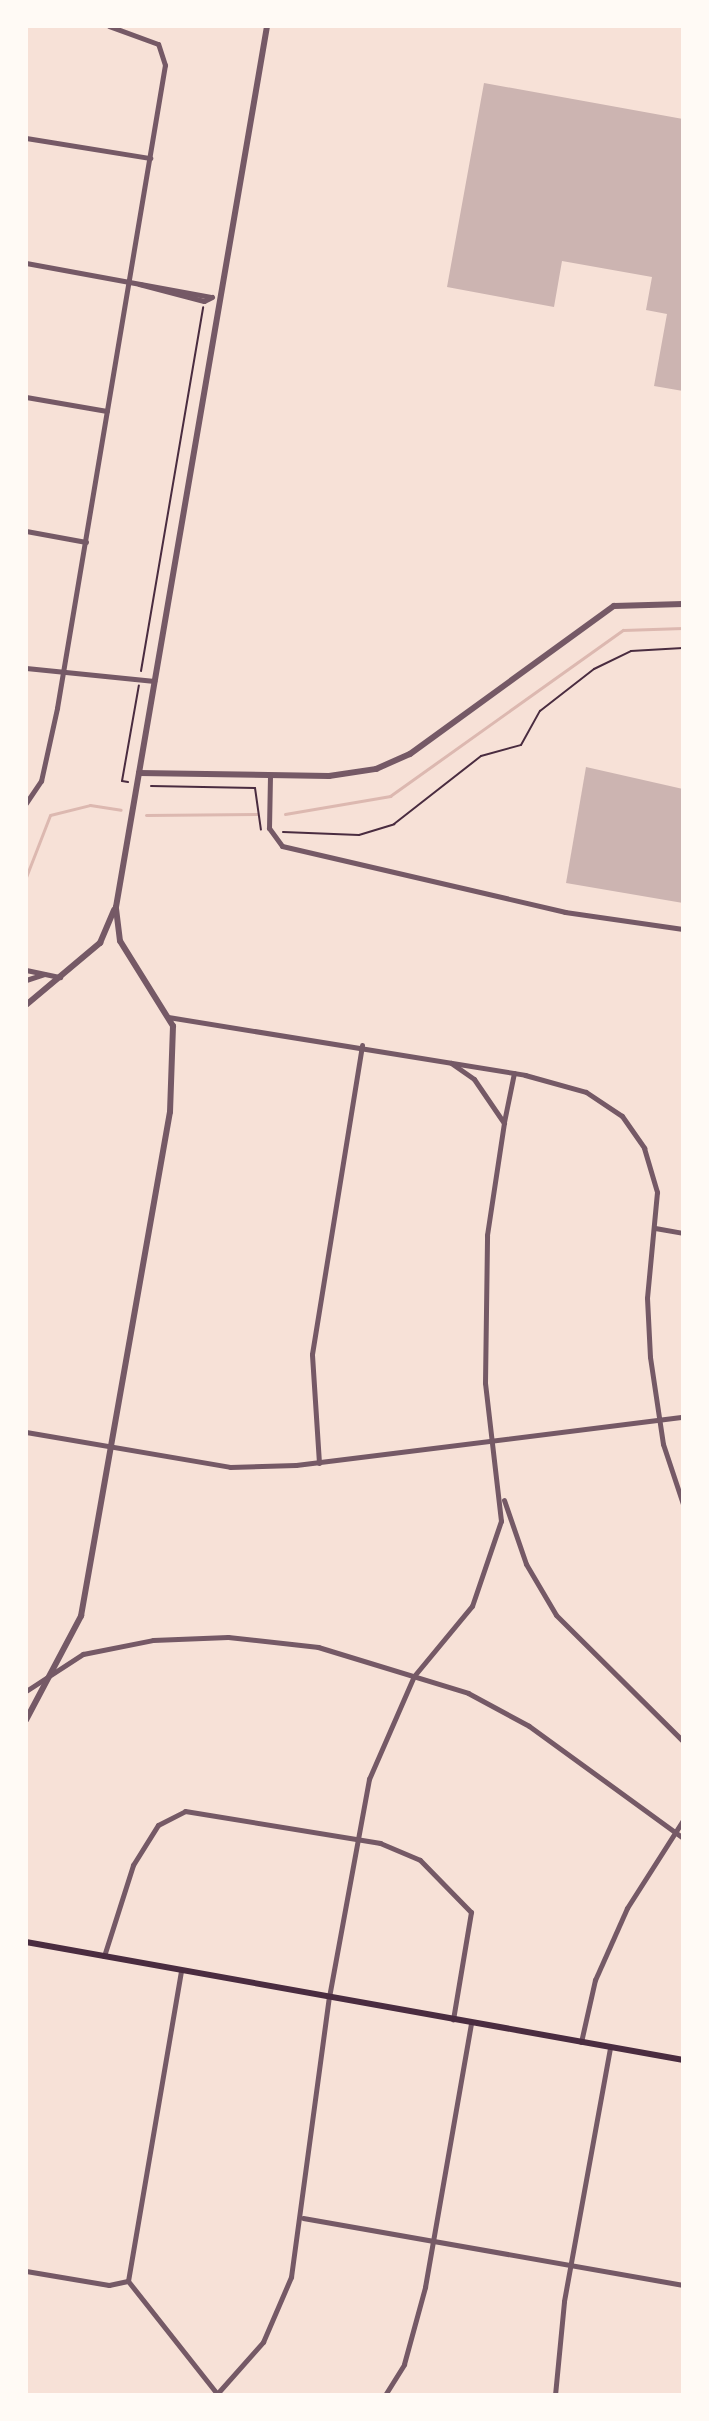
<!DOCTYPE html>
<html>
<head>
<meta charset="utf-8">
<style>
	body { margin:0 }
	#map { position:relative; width:709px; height:2421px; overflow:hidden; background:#f7e1d7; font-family:"Fira Sans",sans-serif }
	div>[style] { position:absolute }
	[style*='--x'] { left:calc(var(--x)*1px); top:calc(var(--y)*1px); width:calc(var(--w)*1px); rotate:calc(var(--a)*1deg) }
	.stream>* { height:3px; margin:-1.5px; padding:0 1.5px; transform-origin:1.5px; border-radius:1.5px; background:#dcb8b0 }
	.building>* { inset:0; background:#ccb4b1 }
	.path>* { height:2px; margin:-1px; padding:0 1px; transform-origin:1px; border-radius:1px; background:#4a2c40 }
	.minor>* { height:5px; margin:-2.5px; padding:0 2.5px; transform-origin:2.5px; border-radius:2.5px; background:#755966 }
	.tertiary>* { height:6px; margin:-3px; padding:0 3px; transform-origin:3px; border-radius:3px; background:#755966 }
	.secondary>* { height:6px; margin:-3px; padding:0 3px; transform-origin:3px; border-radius:3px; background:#4a2c40 }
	span { translate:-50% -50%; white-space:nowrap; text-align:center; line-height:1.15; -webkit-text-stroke:7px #fffaf5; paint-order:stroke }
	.frame { position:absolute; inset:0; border:28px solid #fffaf5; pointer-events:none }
</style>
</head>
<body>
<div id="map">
	<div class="stream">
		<i style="--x:285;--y:814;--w:107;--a:-9.7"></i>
		<i style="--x:390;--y:796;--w:286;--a:-35.5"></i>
		<i style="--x:623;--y:630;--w:60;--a:-1.9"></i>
		<i style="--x:146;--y:815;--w:111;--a:-0.5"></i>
		<i style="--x:26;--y:877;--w:66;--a:-68.8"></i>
		<i style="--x:50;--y:815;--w:41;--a:-14"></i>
		<i style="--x:90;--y:805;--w:31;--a:9"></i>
	</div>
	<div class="building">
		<i style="clip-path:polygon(484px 83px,683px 119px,683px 391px,654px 386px,667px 314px,646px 310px,652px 277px,562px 261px,554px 307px,447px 287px)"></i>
		<i style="clip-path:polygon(586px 767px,683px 789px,683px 903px,566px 883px)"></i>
	</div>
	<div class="path">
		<i style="--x:141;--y:671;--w:369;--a:-80.3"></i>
		<i style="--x:128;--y:782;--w:6;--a:-171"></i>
		<i style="--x:122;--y:781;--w:97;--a:-80"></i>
		<i style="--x:151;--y:786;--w:104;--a:1.1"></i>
		<i style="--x:255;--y:788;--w:42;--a:81.9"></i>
		<i style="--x:283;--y:832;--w:76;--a:2.3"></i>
		<i style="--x:359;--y:835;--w:37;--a:-17"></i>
		<i style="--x:394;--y:824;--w:110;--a:-38"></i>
		<i style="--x:481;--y:756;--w:41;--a:-15.4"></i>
		<i style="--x:521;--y:745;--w:39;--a:-61"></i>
		<i style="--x:540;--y:711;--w:68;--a:-37.9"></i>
		<i style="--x:594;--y:669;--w:41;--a:-25.9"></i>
		<i style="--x:631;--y:651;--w:52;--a:-3.3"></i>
	</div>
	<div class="minor">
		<i style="--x:26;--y:138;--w:126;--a:9.2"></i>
		<i style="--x:26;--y:263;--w:188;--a:10.4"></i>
		<i style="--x:139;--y:284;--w:67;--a:14.7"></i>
		<i style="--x:204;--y:301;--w:9;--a:-27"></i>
		<i style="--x:26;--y:397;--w:82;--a:9.8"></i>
		<i style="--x:26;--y:531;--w:61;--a:10.4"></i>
		<i style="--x:26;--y:668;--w:129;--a:5.8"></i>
		<i style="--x:270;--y:776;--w:52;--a:91.1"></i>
		<i style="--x:269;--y:828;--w:22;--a:54"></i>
		<i style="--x:282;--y:846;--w:291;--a:13.1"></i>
		<i style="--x:565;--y:912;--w:119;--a:8.2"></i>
		<i style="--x:26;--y:803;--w:27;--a:-56"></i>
		<i style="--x:41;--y:781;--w:75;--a:-77.6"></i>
		<i style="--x:57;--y:708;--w:652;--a:-80.47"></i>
		<i style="--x:165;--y:65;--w:22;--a:-108"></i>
		<i style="--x:158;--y:44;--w:52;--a:-159.8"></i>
		<i style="--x:26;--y:970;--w:35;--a:12"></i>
		<i style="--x:26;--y:980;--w:19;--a:-18"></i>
		<i style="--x:168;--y:1017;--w:362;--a:9.2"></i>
		<i style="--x:525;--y:1075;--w:63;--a:15.6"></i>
		<i style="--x:586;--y:1092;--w:43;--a:33.7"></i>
		<i style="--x:622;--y:1116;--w:39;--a:55"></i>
		<i style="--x:644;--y:1148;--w:46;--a:73.5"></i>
		<i style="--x:657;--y:1192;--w:106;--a:95.4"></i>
		<i style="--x:647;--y:1298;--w:59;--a:87.1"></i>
		<i style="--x:650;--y:1357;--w:88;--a:81.5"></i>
		<i style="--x:663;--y:1444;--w:63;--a:71.6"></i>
		<i style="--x:504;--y:1122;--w:50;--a:-78.5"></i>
		<i style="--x:655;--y:1228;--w:28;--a:10"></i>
		<i style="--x:26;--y:1432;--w:207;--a:9.7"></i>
		<i style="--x:230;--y:1467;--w:66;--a:-1.7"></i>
		<i style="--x:296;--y:1465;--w:390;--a:-7.1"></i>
		<i style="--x:319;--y:1463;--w:109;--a:-93.7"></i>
		<i style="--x:312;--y:1354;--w:313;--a:-80.8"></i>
		<i style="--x:504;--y:1500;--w:68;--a:71"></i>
		<i style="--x:526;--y:1564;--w:59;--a:59.5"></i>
		<i style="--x:556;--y:1615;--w:179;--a:44.8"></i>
		<i style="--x:26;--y:1691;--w:68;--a:-33"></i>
		<i style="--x:83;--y:1654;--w:71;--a:-11.3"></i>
		<i style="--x:153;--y:1640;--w:75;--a:-2.3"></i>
		<i style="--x:228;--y:1637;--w:91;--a:6.3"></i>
		<i style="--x:318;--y:1647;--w:157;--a:17"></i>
		<i style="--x:468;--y:1693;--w:69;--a:28.4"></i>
		<i style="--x:529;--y:1726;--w:190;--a:36"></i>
		<i style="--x:104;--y:1956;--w:96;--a:-72.3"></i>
		<i style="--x:133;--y:1865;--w:47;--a:-58"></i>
		<i style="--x:158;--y:1825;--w:30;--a:-27"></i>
		<i style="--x:185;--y:1811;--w:198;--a:9.3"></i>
		<i style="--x:380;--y:1843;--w:43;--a:23"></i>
		<i style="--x:420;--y:1860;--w:73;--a:45.6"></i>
		<i style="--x:471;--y:1912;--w:109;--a:99.5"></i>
		<i style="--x:581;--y:2042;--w:64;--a:-77.3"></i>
		<i style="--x:595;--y:1980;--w:79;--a:-66"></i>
		<i style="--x:627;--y:1908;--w:104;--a:-57.5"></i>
		<i style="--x:303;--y:2218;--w:386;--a:10"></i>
		<i style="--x:26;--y:2271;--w:84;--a:9.6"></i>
		<i style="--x:109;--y:2285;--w:19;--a:-12"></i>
		<i style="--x:128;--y:2281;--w:145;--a:51.7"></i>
		<i style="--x:128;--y:2281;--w:315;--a:-80.3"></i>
		<i style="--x:216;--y:2395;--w:71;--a:-48.4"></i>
		<i style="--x:263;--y:2342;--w:71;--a:-66.7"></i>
		<i style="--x:291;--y:2277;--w:283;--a:-82.3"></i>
		<i style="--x:329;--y:1997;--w:222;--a:-79.6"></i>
		<i style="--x:369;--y:1779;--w:112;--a:-66.4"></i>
		<i style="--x:414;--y:1676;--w:91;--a:-50.4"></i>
		<i style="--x:472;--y:1606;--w:90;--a:-71.2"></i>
		<i style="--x:501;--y:1521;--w:139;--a:-96.6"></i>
		<i style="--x:485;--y:1383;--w:148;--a:-89.2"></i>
		<i style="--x:487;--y:1235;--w:113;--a:-81.4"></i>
		<i style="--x:504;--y:1123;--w:53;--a:-124.3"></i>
		<i style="--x:474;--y:1079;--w:28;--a:-145"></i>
		<i style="--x:385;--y:2395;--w:36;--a:-58"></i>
		<i style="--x:404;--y:2364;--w:80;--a:-74.7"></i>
		<i style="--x:425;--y:2287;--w:268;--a:-80.1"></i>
		<i style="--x:555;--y:2395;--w:94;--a:-84.5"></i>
		<i style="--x:564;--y:2301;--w:257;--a:-79.7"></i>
	</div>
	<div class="tertiary">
		<i style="--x:139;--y:773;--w:190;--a:0.9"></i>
		<i style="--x:329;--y:776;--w:48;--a:-8.5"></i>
		<i style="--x:376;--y:769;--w:37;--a:-24"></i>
		<i style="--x:410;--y:754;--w:252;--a:-36"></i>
		<i style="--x:614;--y:606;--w:69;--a:-1.7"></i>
		<i style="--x:26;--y:1005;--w:97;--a:-40"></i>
		<i style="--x:100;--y:943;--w:36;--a:-67"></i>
		<i style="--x:26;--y:1720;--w:118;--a:-62.1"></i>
		<i style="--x:81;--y:1616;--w:512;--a:-79.99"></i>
		<i style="--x:170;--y:1112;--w:86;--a:-88"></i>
		<i style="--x:173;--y:1026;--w:100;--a:-121.9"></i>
		<i style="--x:120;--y:941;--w:34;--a:-97"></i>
		<i style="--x:116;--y:907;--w:894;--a:-80.27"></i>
	</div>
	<div class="secondary">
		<i style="--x:26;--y:1942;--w:668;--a:10.18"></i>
	</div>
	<div class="frame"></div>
</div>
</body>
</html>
